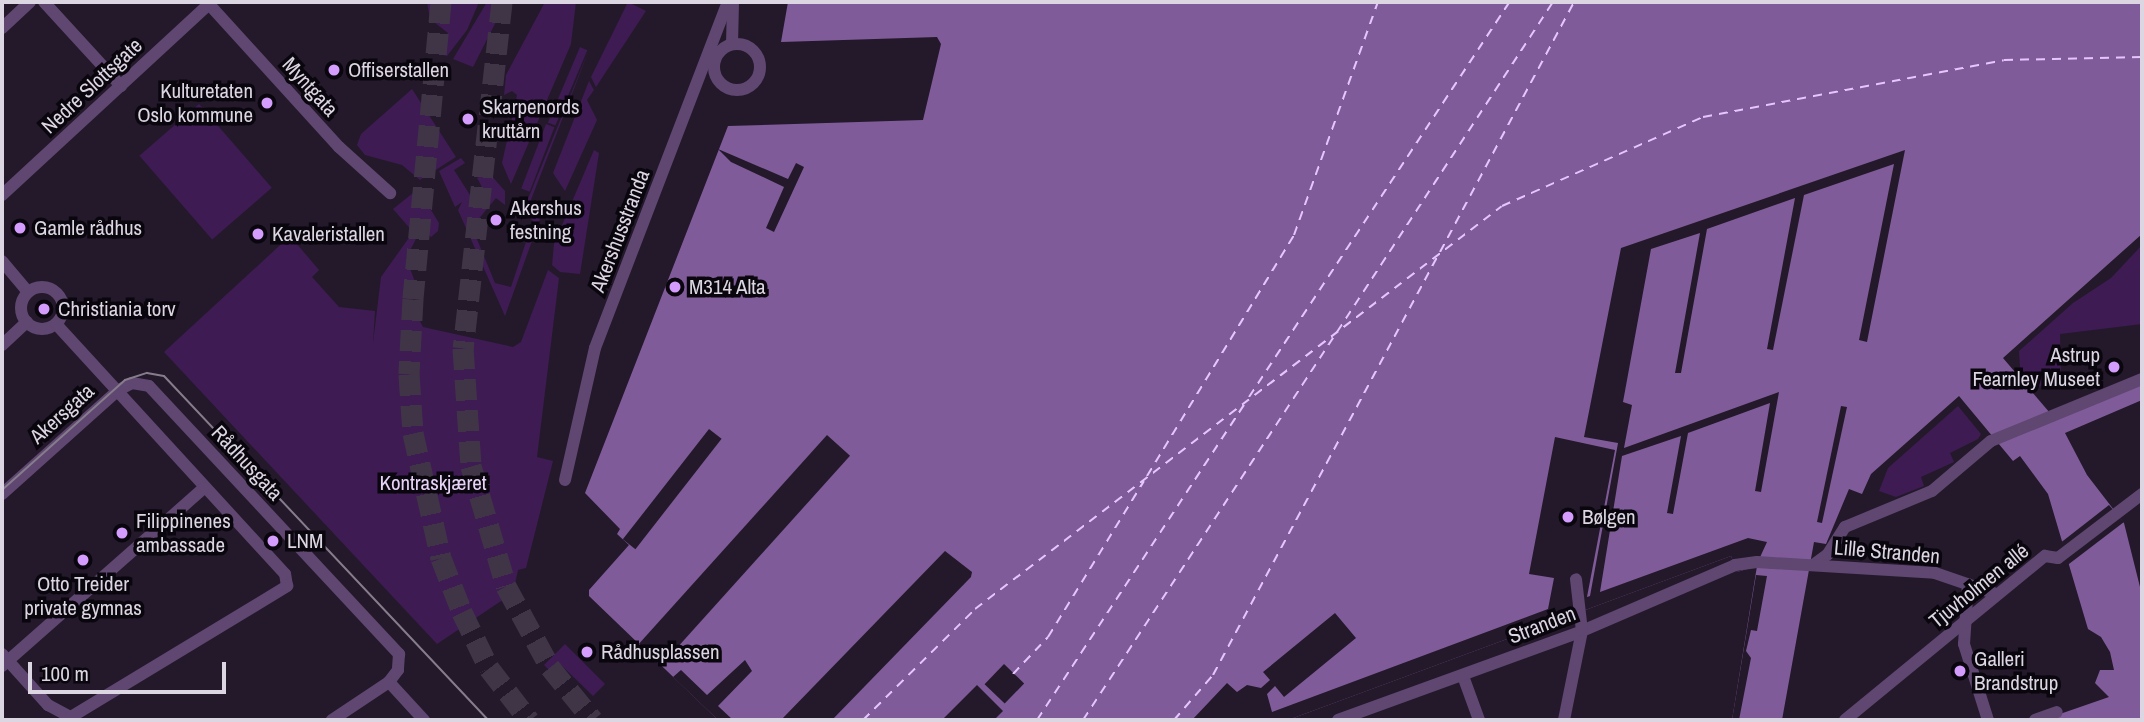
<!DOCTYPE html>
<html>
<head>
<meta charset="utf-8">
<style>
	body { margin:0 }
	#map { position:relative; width:2144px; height:722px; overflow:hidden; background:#24192b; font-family:"Archivo Narrow",sans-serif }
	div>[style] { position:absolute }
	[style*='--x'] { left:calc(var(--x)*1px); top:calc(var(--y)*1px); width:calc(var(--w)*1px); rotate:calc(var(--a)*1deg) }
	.green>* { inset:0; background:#3e1b53; transform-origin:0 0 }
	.water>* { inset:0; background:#805b9a }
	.pier>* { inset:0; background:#24192b; transform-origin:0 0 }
	.ferry>* { height:2px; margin-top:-1px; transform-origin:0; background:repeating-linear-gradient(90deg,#e5c6fd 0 9px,transparent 0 16px) }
	.highway-tunnel>* { height:21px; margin-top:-10.5px; transform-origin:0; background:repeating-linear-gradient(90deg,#403546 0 21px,transparent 0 31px) }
	.street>* { height:12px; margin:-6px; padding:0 6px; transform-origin:6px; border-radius:6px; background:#5f4771 }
	.street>.ring { margin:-6px; padding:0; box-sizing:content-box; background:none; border:12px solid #5f4771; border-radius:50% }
	.tram>* { height:2px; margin:-1px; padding:0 1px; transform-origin:1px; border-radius:1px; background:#867d8c }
	.dots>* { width:19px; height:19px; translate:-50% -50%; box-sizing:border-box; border:4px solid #0a060e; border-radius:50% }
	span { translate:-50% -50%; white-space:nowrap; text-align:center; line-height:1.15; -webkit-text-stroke:7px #0a060e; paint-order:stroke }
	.poi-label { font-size:21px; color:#dcd5e2 }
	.left { translate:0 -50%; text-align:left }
	.right { translate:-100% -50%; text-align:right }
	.street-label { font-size:21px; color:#dcd5e2 }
	.park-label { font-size:21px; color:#e7d3f7 }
	.frame { position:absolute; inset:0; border:4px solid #dcd5e2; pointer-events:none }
	.scale { position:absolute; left:28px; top:662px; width:198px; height:32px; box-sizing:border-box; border:4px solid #dcd5e2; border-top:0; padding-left:9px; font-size:21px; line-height:24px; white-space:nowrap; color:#dcd5e2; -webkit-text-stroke:5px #0a060e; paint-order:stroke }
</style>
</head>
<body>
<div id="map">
	<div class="green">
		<i style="clip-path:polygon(427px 2px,479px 2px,467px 30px,447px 56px,439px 54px,448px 33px,430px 19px)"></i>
		<i style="clip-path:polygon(487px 2px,506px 2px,473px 67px,453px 59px)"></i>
		<i style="clip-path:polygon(545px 2px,576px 2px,571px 44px,511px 184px,502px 163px,517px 95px,512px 91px,504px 95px,506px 75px)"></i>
		<i style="clip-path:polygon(628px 2px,646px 11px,596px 87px,591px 77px)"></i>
		<i style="left:580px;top:47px;width:8px;height:82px;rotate:23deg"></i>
		<i style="clip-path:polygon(589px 50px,527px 210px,541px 216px,505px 316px,458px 210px,462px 202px,455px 207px,439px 171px,461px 158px,465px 163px,454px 170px,470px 195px,482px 187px,477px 178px,489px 173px,505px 191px,505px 205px,496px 198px,472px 227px,495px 283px,511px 287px,533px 221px,523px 211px)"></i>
		<i style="clip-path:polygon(589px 81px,594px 90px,587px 100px,597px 120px,565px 191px,553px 173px)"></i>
		<i style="clip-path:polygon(412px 89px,456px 157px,420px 180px,402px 165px,365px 155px,357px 145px,361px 134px)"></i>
		<i style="left:199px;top:104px;width:111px;height:79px;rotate:49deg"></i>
		<i style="left:546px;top:124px;width:9px;height:69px;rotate:21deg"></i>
		<i style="clip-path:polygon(594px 150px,599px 153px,580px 274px,560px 272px,552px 265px,554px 244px)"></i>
		<i style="clip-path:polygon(418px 189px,439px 223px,438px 231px,431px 237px,428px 234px,416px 239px,406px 258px,417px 287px,409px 300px,423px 327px,513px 347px,521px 342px,548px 270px,559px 278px,537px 457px,553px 461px,526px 568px,518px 570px,513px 593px,437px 644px,164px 352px,290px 236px,319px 270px,312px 277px,339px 307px,375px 311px,373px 343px,381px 277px,413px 232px,393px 209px)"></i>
		<i style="clip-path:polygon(2142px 245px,2142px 324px,2060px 334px,2061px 380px,2038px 387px,2020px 367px,2019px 351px,2073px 303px,2111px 278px)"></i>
		<i style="clip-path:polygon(1958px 406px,1981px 434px,1978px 439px,1950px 453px,1954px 462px,1921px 477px,1924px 486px,1896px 497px,1879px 491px,1888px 468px)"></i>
		<i style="clip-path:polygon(565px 644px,605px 684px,593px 696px,559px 663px,550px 671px,544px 665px)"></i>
	</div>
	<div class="water">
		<i style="clip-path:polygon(788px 2px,2142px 2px,2142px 234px,2003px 358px,2056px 420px,2142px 382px,2142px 400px,2065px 433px,2087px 475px,2124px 523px,2142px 595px,2142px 720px,2056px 720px,2057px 715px,2109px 697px,2095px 683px,2100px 670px,2114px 670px,2110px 652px,2101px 637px,2088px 629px,2048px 494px,2020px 456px,2013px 461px,1959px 396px,1871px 474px,1862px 494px,1849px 489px,1826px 544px,1814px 542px,1782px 720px,1732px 720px,1757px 566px,1737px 572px,1731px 556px,1288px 720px,718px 720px,589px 596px,589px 590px,629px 545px,617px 534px,620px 529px,585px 493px,728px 126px,923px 120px,941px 44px,937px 37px,781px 42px)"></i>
	</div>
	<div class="pier">
		<i style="clip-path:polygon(718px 149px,788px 179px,796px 163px,804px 167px,774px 232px,766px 228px,784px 187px,731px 162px)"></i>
		<i style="clip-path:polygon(1905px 150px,1867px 342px,1859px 340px,1894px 164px,1804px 195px,1773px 350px,1767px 349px,1795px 198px,1707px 229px,1681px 373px,1675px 373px,1700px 233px,1651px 249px,1623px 402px,1632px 405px,1624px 448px,1779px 392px,1761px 492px,1755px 491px,1770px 403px,1688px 433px,1673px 514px,1667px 513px,1681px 436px,1622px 456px,1600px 592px,1748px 538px,1767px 542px,1756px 566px,1737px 572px,1731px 556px,1288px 720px,1192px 720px,1227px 683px,1237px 692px,1247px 685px,1261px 688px,1270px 680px,1263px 672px,1335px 613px,1356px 638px,1284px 697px,1275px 686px,1267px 694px,1272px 712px,1548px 609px,1554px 578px,1529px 574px,1555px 437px,1615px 450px,1587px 597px,1590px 596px,1618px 443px,1584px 437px,1621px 248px)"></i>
		<i style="clip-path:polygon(1841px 406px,1847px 407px,1822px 523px,1817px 522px)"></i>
		<i style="left:709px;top:429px;width:16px;height:140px;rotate:38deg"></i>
		<i style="left:827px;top:435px;width:31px;height:281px;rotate:42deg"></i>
		<i style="clip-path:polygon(2109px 505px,2124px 522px,2065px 567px,2059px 544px)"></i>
		<i style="clip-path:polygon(945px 551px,972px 572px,971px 577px,832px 720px,781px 720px)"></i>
		<i style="clip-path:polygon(1756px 575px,1767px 576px,1757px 631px,1751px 630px,1746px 651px,1751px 658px,1739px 720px,1732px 720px)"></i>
		<i style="clip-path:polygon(745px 660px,752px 671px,718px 706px,733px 720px,718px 720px,673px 677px,681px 670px,707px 695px)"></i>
		<i style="left:1004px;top:664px;width:28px;height:28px;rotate:44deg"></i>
		<i style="clip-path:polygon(977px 685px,1003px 711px,994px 720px,942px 720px)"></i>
	</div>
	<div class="ferry">
		<i style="--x:1440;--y:252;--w:284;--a:-61.8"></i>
		<i style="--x:1337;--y:332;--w:394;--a:-56.8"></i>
		<i style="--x:1249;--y:397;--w:473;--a:-56.6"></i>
		<i style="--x:1147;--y:476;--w:282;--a:-58.6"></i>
		<i style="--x:1294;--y:235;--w:248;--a:-70.2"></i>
		<i style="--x:1013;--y:674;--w:51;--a:-46.6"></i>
		<i style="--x:1048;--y:637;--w:183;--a:-58.4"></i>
		<i style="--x:863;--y:720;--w:158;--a:-44.7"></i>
		<i style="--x:975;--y:609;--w:663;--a:-37.41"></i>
		<i style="--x:1502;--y:206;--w:220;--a:-23.9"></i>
		<i style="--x:1703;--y:117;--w:306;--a:-10.7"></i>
		<i style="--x:2004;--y:60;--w:138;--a:-1.2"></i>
		<i style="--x:1037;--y:720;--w:377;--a:-56.7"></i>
		<i style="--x:1083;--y:720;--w:458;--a:-56.8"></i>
		<i style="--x:1174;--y:720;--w:60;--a:-49.1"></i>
		<i style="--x:1213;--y:675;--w:474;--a:-61.8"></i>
	</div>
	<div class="highway-tunnel">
		<i style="--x:441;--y:2;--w:298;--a:95.4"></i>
		<i style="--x:413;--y:299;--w:75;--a:93.1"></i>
		<i style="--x:409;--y:374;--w:59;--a:86.1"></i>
		<i style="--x:413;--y:433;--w:128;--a:77.4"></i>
		<i style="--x:441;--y:558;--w:58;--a:68.7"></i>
		<i style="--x:462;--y:612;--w:62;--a:64.3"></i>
		<i style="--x:489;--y:668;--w:66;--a:52.4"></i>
		<i style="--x:502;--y:2;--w:348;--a:96.4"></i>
		<i style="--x:463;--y:348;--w:118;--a:86.1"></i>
		<i style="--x:471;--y:466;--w:125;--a:73.7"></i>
		<i style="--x:506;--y:586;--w:92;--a:61.5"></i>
		<i style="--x:550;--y:667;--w:68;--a:50.9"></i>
	</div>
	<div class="street">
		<i style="--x:44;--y:2;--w:114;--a:47.5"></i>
		<i style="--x:207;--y:2;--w:196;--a:47.7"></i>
		<i style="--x:339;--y:147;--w:69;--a:42"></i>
		<i style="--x:2;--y:28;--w:38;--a:-43"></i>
		<i style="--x:732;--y:44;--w:42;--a:-88.6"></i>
		<i class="ring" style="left:714px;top:44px;width:34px;height:34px"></i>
		<i style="--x:2;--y:195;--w:282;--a:-42.7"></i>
		<i style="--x:2;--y:261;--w:40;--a:50"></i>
		<i class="ring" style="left:21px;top:287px;width:30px;height:30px"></i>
		<i style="--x:2;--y:345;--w:34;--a:-43"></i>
		<i style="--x:565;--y:480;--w:135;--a:-77.2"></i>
		<i style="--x:595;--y:348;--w:371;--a:-69"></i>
		<i style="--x:2;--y:494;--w:154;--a:-41.8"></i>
		<i style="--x:117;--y:391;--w:17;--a:-28"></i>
		<i style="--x:132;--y:383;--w:17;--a:10"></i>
		<i style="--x:149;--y:386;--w:367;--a:47"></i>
		<i style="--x:399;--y:654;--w:16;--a:94"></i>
		<i style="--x:398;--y:670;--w:15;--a:127"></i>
		<i style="--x:389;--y:682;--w:69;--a:146.3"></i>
		<i style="--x:1813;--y:565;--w:19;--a:-36"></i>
		<i style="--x:1828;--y:554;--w:32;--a:-58"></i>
		<i style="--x:1845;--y:527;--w:94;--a:-22.5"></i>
		<i style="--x:1932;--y:491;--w:77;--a:-40.3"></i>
		<i style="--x:1991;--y:441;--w:163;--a:-22.3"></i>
		<i style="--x:1968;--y:584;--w:60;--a:93.8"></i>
		<i style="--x:1964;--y:644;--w:80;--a:72.5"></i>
		<i style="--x:2;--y:654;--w:69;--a:48"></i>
		<i style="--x:48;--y:705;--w:26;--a:28"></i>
		<i style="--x:71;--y:717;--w:253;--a:-31.2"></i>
		<i style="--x:287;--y:586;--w:12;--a:-99"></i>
		<i style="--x:285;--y:574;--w:339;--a:-132.5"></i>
		<i style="--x:2;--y:666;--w:269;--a:-41.4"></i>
		<i style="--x:1463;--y:676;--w:47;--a:70"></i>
		<i style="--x:389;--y:682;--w:52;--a:47.4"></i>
		<i style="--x:1338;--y:720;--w:260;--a:-20"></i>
		<i style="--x:1582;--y:631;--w:167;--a:-23.3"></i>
		<i style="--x:1735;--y:565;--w:22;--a:-8"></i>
		<i style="--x:1757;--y:562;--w:178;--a:3.5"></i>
		<i style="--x:1935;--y:573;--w:65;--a:19"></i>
		<i style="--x:1564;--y:720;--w:91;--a:-78.6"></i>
		<i style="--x:1582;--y:631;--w:52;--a:-96.6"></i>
		<i style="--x:1845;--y:720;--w:259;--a:-39.4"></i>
		<i style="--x:2045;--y:556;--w:13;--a:9"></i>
		<i style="--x:2058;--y:558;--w:106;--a:-37.3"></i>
		<i style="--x:2035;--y:720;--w:23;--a:-20"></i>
	</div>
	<div class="tram">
		<i style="--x:2;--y:490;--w:165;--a:-41.8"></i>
		<i style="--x:125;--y:380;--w:23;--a:-18"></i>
		<i style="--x:147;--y:373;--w:17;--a:10"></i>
		<i style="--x:164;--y:376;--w:473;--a:46.7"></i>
	</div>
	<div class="dots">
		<i style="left:334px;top:70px;background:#d49cfc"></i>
		<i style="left:267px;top:103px;background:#d49cfc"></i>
		<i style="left:468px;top:119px;background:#d49cfc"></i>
		<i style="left:496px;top:220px;background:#d49cfc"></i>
		<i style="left:20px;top:228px;background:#d49cfc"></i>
		<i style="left:258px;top:234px;background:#d49cfc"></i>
		<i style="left:675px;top:287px;background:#d49cfc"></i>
		<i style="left:44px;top:309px;background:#d49cfc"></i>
		<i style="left:2114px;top:367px;background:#d49cfc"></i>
		<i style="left:1568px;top:517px;background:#d49cfc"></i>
		<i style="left:122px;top:533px;background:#d49cfc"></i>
		<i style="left:273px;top:541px;background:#d49cfc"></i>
		<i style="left:83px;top:560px;background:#d49cfc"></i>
		<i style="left:587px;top:652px;background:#d49cfc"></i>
		<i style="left:1960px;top:671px;background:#d49cfc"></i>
	</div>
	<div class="poi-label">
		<span class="left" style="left:348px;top:70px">Offiserstallen</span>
		<span class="right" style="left:253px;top:103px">Kulturetaten<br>Oslo kommune</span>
		<span class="left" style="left:482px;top:119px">Skarpenords<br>kruttårn</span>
		<span class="left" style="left:510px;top:220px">Akershus<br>festning</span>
		<span class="left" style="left:34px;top:228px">Gamle rådhus</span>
		<span class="left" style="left:272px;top:234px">Kavaleristallen</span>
		<span class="left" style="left:689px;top:287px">M314 Alta</span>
		<span class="left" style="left:58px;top:309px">Christiania torv</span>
		<span class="right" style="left:2100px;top:367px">Astrup<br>Fearnley Museet</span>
		<span class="left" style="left:1582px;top:517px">Bølgen</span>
		<span class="left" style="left:136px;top:533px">Filippinenes<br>ambassade</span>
		<span class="left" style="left:287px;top:541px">LNM</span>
		<span style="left:83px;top:596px">Otto Treider<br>private gymnas</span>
		<span class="left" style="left:601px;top:652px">Rådhusplassen</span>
		<span class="left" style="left:1974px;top:671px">Galleri<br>Brandstrup</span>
	</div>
	<div class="street-label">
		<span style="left:92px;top:86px;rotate:-43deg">Nedre Slottsgate</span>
		<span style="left:310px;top:87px;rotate:48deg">Myntgata</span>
		<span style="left:620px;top:231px;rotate:-69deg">Akershusstranda</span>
		<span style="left:62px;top:414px;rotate:-42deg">Akersgata</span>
		<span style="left:247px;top:463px;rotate:47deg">Rådhusgata</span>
		<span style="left:1887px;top:552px;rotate:5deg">Lille Stranden</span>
		<span style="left:1979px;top:586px;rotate:-39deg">Tjuvholmen allé</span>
		<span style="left:1542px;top:625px;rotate:-21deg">Stranden</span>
	</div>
	<div class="park-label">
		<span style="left:433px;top:483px">Kontraskjæret</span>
	</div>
	<div class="frame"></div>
	<div class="scale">100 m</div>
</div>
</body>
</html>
